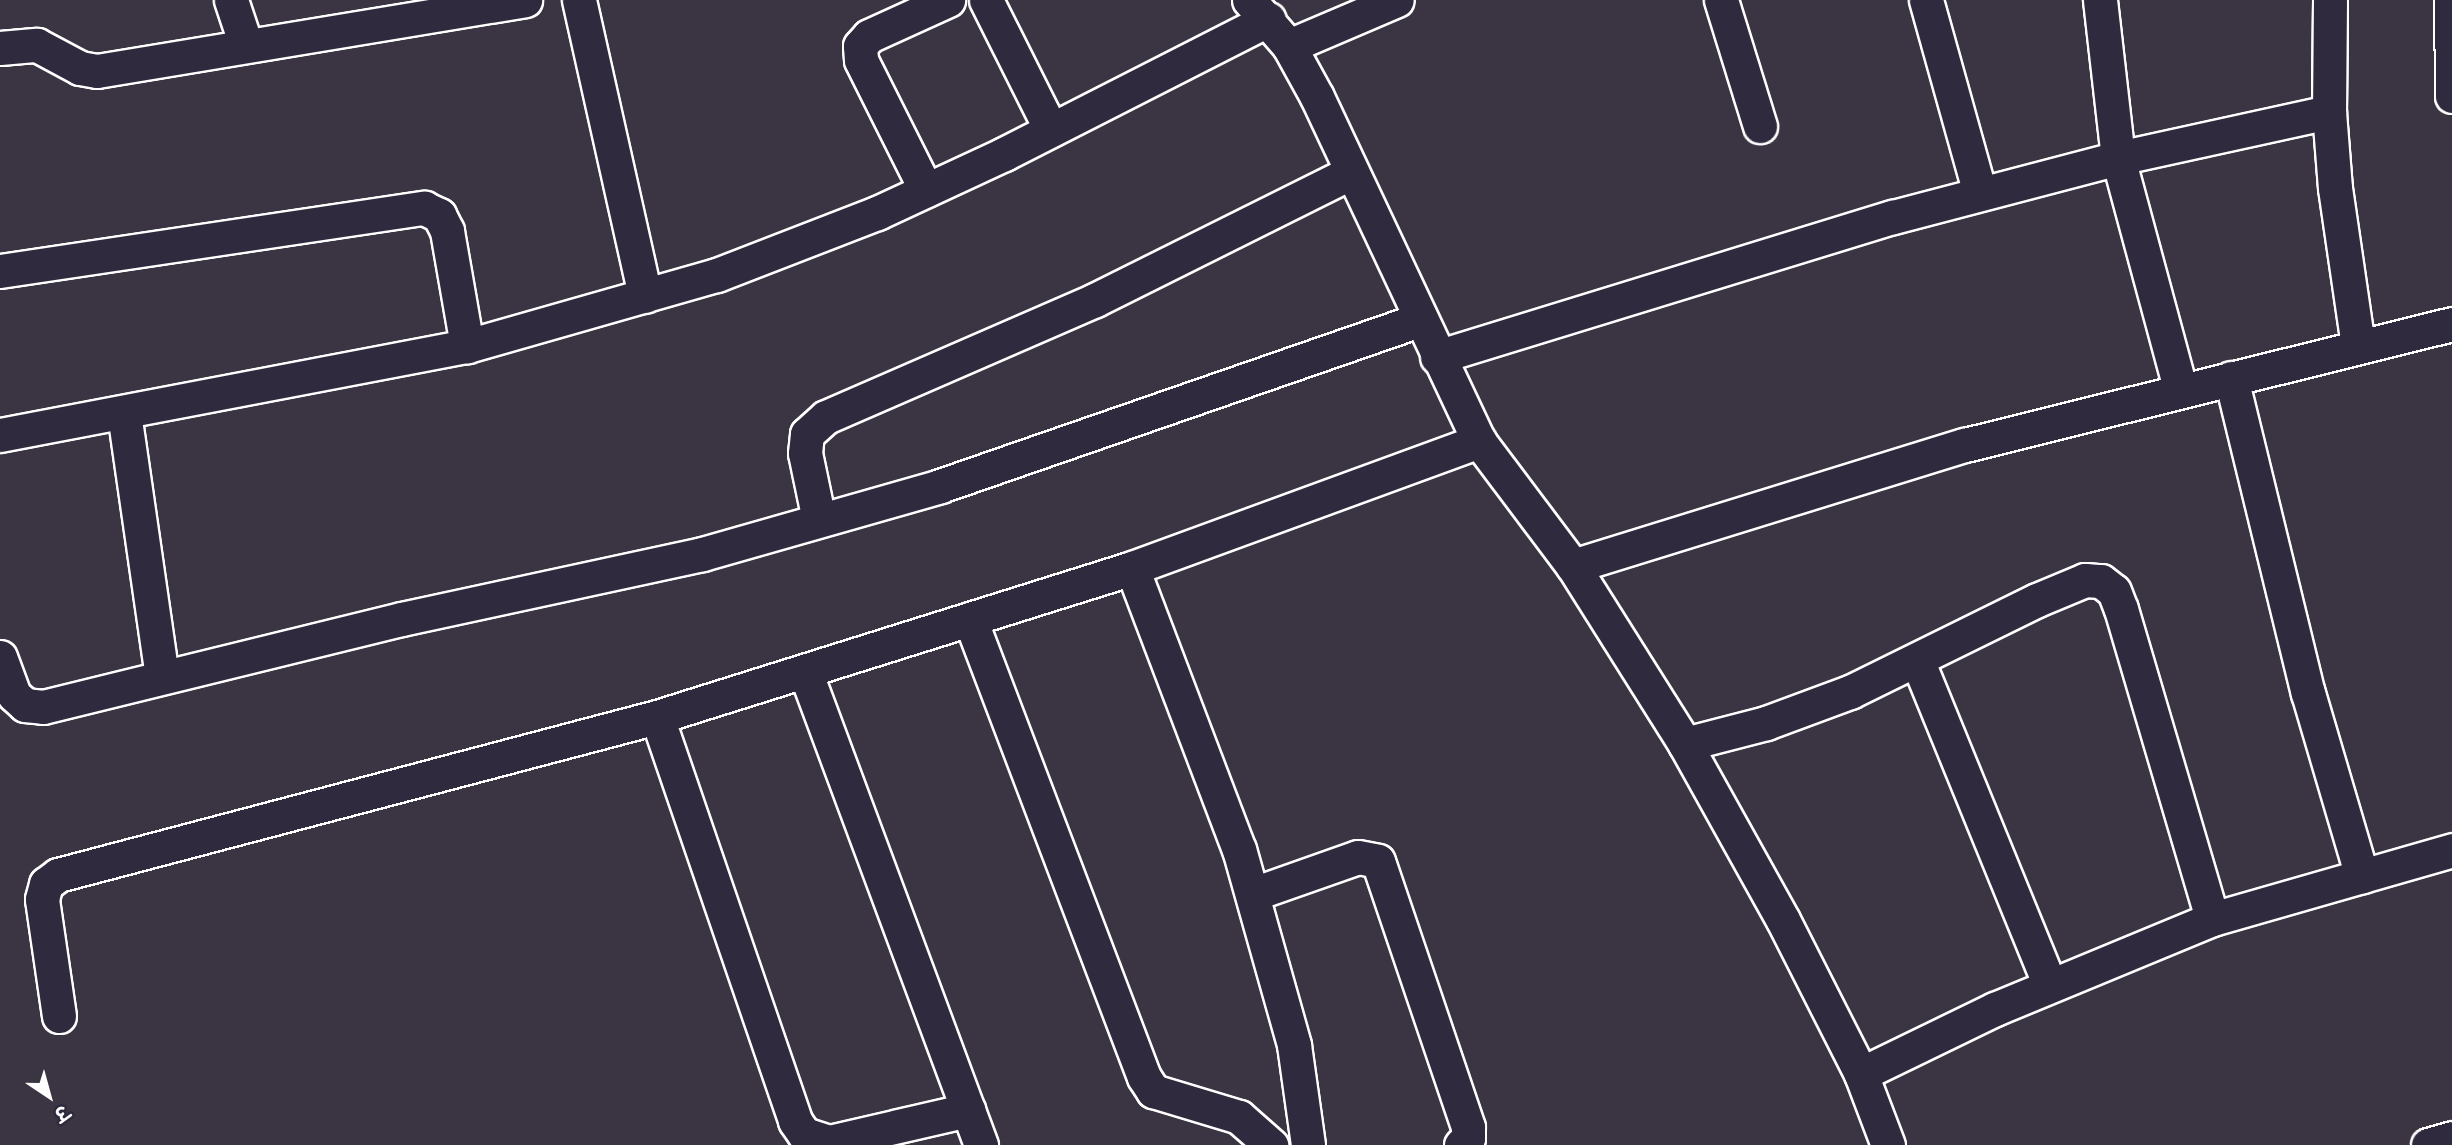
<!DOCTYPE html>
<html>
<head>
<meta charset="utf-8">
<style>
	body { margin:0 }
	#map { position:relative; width:2452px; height:1145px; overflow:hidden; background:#3b3443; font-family:Sriracha,"Playpen Sans Deva",sans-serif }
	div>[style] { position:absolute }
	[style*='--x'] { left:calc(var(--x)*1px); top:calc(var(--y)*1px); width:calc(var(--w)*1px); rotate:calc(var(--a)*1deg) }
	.roads { filter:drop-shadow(2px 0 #fff) drop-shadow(-2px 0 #fff) drop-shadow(0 2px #fff) drop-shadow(0 -2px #fff) }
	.minor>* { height:33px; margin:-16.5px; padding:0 16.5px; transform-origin:16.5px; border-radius:16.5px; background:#2f2a3d }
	span { translate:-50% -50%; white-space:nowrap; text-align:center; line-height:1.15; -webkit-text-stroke:7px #2f2a3d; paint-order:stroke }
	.north { position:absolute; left:14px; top:1061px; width:70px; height:70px; -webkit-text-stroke:5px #2f2a3d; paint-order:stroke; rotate:144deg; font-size:19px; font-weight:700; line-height:28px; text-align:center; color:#fff }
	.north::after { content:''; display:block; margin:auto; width:24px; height:32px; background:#fff; clip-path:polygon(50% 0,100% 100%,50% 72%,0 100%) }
</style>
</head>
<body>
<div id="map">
	<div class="roads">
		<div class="minor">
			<i style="--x:231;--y:0;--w:47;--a:71.6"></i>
			<i style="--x:579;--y:0;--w:303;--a:77.4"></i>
			<i style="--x:986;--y:0;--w:145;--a:63.4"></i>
			<i style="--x:1249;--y:0;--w:61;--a:49"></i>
			<i style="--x:1289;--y:46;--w:58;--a:61.2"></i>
			<i style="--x:1317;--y:97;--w:380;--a:64.8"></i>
			<i style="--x:1479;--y:441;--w:156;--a:53.1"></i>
			<i style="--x:1573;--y:566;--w:210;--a:57.8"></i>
			<i style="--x:1685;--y:744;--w:201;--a:60.9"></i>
			<i style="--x:1783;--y:920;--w:173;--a:63.1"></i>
			<i style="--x:1861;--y:1074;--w:76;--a:69.2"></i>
			<i style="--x:1721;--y:0;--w:132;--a:72.8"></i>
			<i style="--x:1926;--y:0;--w:201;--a:74.4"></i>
			<i style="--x:2100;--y:0;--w:159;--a:83.5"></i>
			<i style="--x:2118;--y:158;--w:241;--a:74.9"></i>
			<i style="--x:2330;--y:0;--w:112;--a:90.5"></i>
			<i style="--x:2329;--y:112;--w:76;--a:85.5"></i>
			<i style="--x:2335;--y:188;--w:160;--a:81.7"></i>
			<i style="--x:2451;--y:0;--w:96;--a:89.4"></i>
			<i style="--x:1289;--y:46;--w:117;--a:-23.1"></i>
			<i style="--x:0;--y:48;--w:37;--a:-5"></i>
			<i style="--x:37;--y:45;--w:49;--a:28.1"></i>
			<i style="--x:80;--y:68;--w:17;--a:10"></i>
			<i style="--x:97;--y:71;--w:434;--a:-9.4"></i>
			<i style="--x:926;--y:190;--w:145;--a:-116.6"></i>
			<i style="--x:861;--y:60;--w:14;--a:-94"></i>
			<i style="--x:860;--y:46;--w:13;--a:-48"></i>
			<i style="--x:869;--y:36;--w:87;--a:-24.5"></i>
			<i style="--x:0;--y:271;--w:429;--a:-8.5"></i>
			<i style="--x:424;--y:208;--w:17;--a:25"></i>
			<i style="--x:439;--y:215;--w:18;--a:63"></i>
			<i style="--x:447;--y:231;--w:117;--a:80.1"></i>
			<i style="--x:1437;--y:357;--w:477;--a:-17.1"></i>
			<i style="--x:1893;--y:217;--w:233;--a:-14.7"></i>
			<i style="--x:2118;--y:158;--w:216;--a:-12.3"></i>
			<i style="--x:2231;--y:378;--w:324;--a:76.3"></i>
			<i style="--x:2308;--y:693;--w:191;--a:73.6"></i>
			<i style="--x:124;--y:413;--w:266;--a:81.8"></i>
			<i style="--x:0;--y:435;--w:475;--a:-10.8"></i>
			<i style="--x:467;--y:346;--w:260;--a:-15.9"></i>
			<i style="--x:717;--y:275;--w:172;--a:-21.2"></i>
			<i style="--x:877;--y:213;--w:140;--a:-24.9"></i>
			<i style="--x:1004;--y:154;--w:297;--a:-27"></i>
			<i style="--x:819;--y:520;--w:68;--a:-101.8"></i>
			<i style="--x:805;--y:453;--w:19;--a:-84"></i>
			<i style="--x:807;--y:434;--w:25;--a:-42"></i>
			<i style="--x:826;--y:417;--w:293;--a:-23.5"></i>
			<i style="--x:1095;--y:300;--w:285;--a:-26.5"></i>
			<i style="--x:1573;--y:566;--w:410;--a:-17.2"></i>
			<i style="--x:1965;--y:445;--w:502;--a:-13.95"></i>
			<i style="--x:1132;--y:568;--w:301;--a:69.2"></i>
			<i style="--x:1239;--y:849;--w:204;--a:74.3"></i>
			<i style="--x:1294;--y:1045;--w:101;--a:82"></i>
			<i style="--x:970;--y:619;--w:490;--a:69.2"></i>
			<i style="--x:1144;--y:1077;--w:17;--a:57"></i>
			<i style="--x:1153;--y:1091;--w:90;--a:16.8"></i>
			<i style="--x:1239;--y:1117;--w:43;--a:41.2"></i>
			<i style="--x:0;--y:657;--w:40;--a:69.8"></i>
			<i style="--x:14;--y:695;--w:15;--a:42"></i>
			<i style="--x:25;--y:705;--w:18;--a:6"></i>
			<i style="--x:43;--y:707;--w:370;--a:-13.8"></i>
			<i style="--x:402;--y:619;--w:307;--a:-12.2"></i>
			<i style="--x:702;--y:554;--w:248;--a:-15.9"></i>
			<i style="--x:940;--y:486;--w:507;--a:-19.11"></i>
			<i style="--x:1918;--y:662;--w:349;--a:67.8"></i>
			<i style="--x:805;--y:671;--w:506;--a:69.63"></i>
			<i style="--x:657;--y:717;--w:427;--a:71.1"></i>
			<i style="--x:795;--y:1121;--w:16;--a:55"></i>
			<i style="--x:804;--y:1134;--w:26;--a:18"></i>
			<i style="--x:829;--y:1142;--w:143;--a:-13"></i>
			<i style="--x:1685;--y:744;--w:84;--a:-14.5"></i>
			<i style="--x:1766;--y:723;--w:90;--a:-20.3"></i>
			<i style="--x:1850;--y:692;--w:208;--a:-26.2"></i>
			<i style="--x:2037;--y:600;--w:52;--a:-22.6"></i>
			<i style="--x:2085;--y:580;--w:16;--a:4"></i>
			<i style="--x:2101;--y:581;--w:16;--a:38"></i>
			<i style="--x:2114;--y:591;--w:19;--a:69"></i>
			<i style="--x:2121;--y:609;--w:323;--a:73.6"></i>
			<i style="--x:1253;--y:894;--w:111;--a:-19.4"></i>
			<i style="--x:1358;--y:857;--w:20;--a:11"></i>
			<i style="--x:1378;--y:861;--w:281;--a:71.3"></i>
			<i style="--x:1468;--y:1127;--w:11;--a:90"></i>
			<i style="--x:1468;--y:1138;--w:10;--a:135"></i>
			<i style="--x:59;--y:1016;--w:118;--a:-98.3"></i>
			<i style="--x:42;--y:899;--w:16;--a:-75"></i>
			<i style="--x:46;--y:884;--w:15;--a:-37"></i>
			<i style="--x:58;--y:875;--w:619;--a:-14.78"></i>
			<i style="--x:657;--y:717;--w:498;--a:-17.4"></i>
			<i style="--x:1132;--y:568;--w:370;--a:-20.1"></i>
			<i style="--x:1861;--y:1074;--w:149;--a:-25.9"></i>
			<i style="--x:1995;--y:1009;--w:235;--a:-22.5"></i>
			<i style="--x:2212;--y:919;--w:250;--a:-16"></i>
			<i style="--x:2428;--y:1145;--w:25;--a:-16"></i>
		</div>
	</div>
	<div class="north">उ</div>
</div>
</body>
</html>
